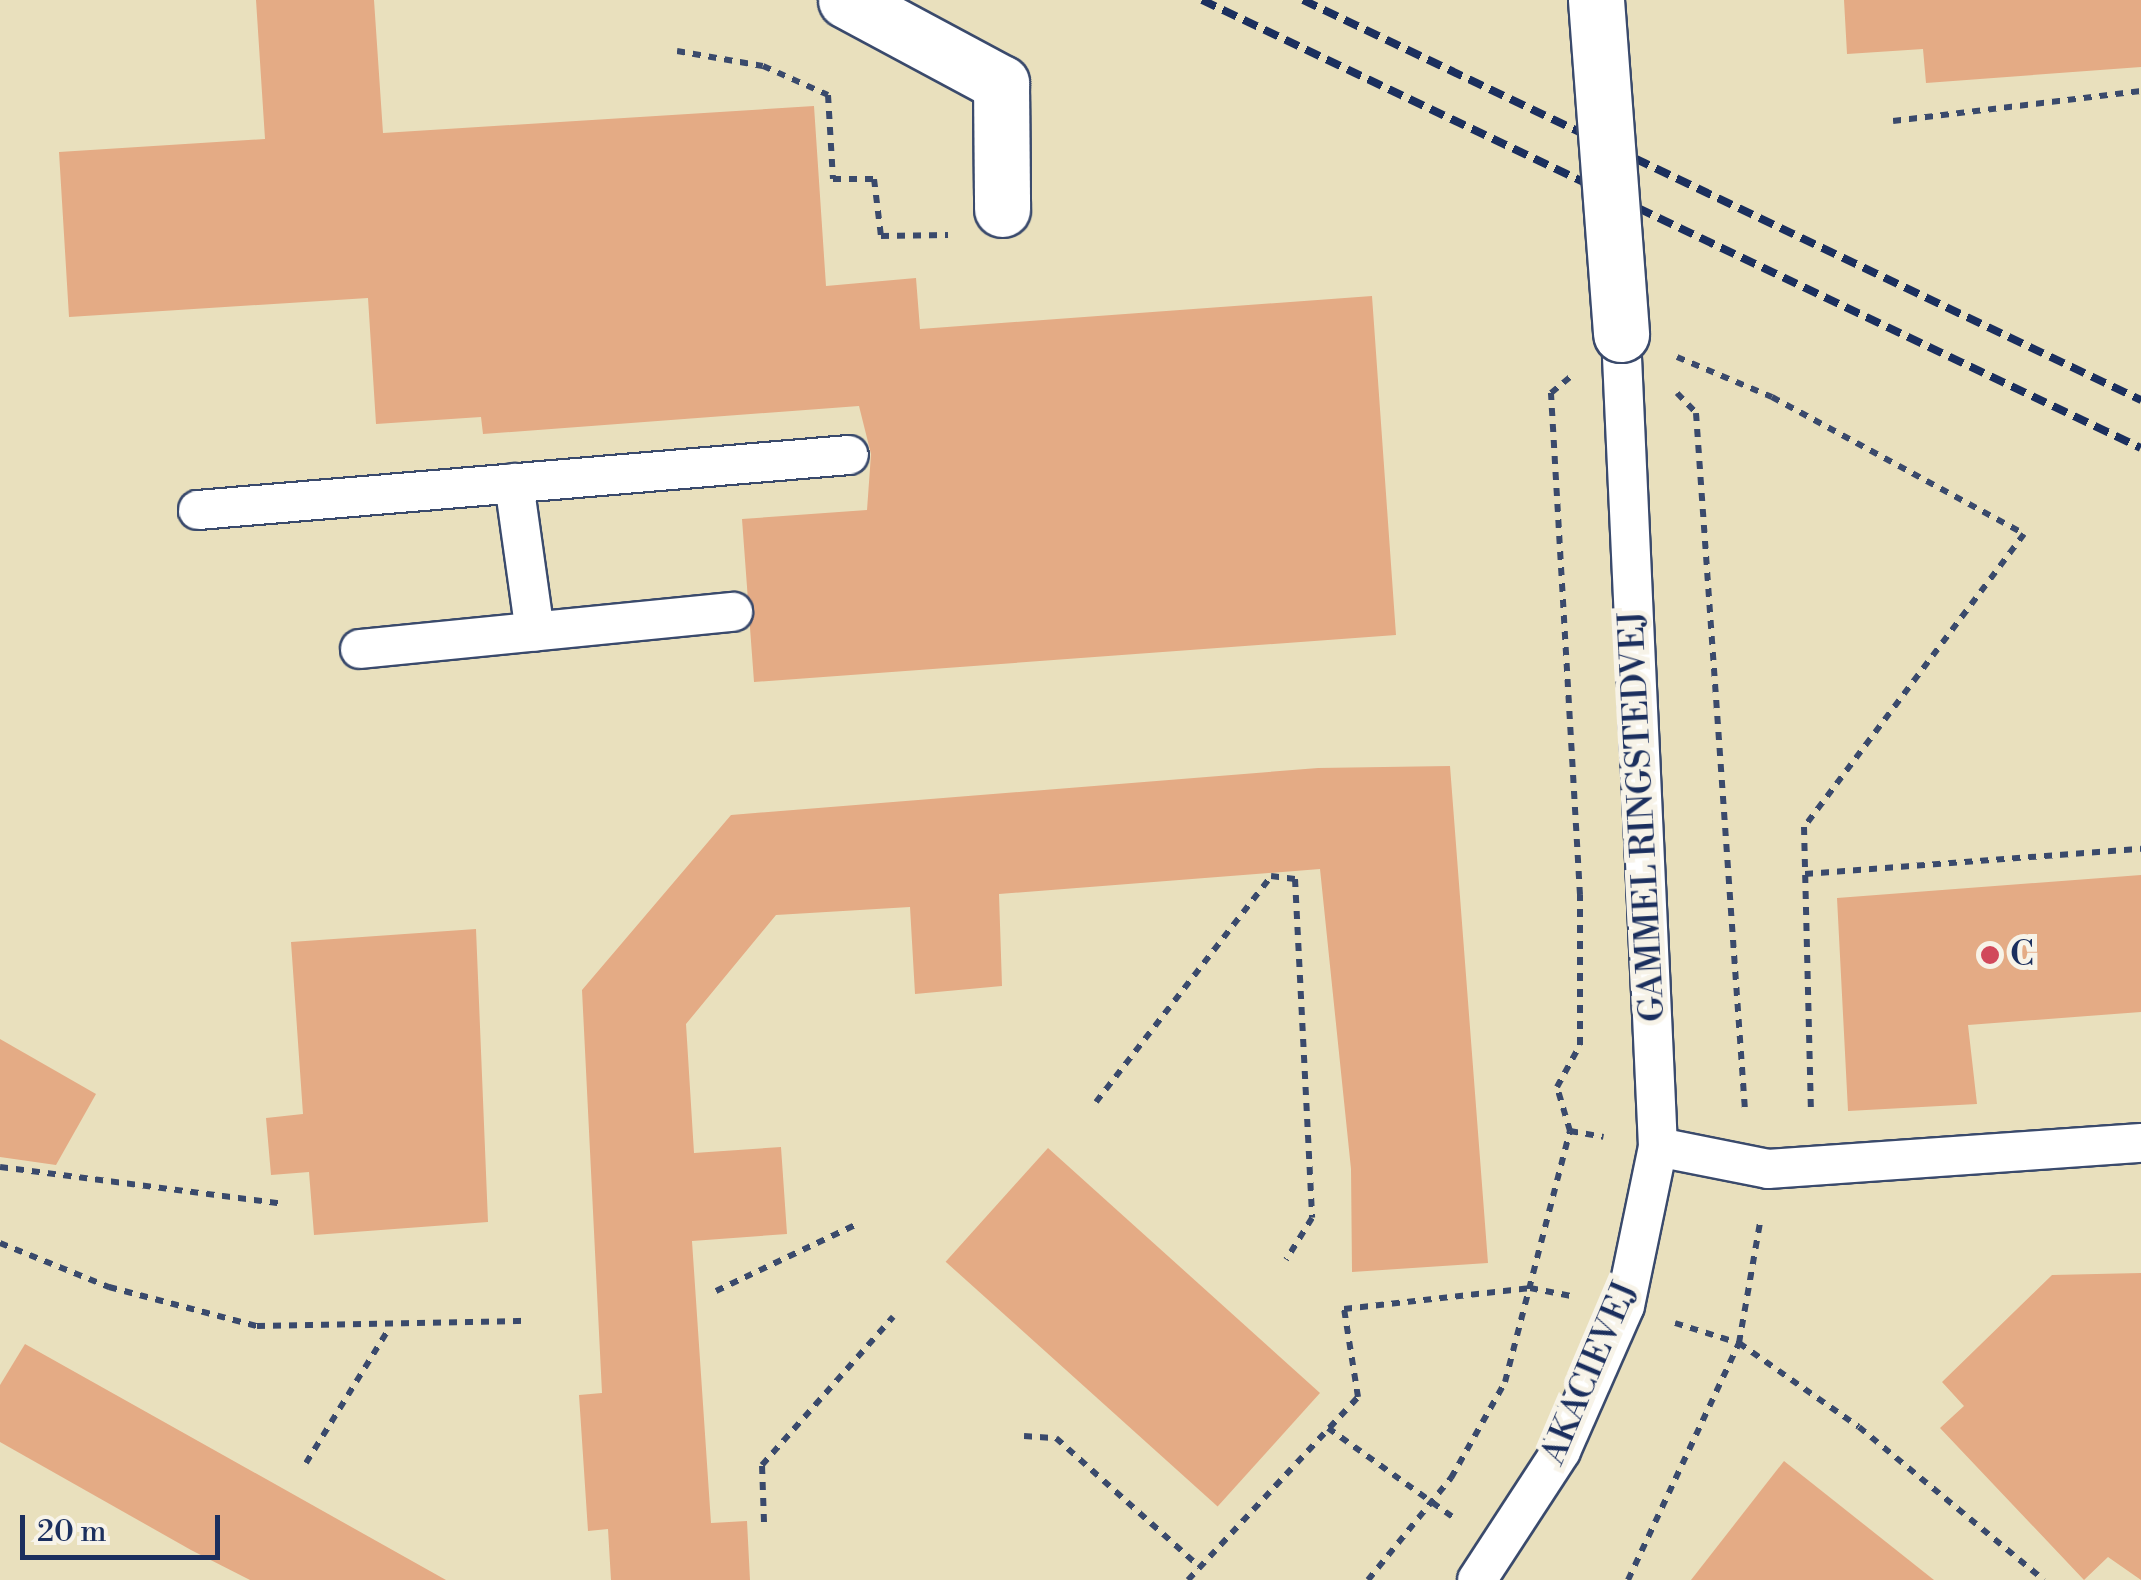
<!DOCTYPE html>
<html>
<head>
<meta charset="utf-8">
<style>
	body { margin:0 }
	#map { position:relative; width:2141px; height:1580px; overflow:hidden; background:#e9e0bd; font-family:"Libre Bodoni",serif }
	div>[style] { position:absolute }
	[style*='--x'] { left:calc(var(--x)*1px); top:calc(var(--y)*1px); width:calc(var(--w)*1px); rotate:calc(var(--a)*1deg) }
	.building>* { inset:0; background:#e4ab85; transform-origin:0 0 }
	.path>* { height:6px; margin-top:-3px; transform-origin:0; background:repeating-linear-gradient(90deg,#3a4a6c 0 8px,transparent 0 16px) }
	.roads { filter:drop-shadow(2px 0 #3a4a6c) drop-shadow(-2px 0 #3a4a6c) drop-shadow(0 2px #3a4a6c) drop-shadow(0 -2px #3a4a6c) }
	.lane>* { height:38px; margin:-19px; padding:0 19px; transform-origin:19px; border-radius:19px; background:#fff }
	.street>* { height:55px; margin:-27.5px; padding:0 27.5px; transform-origin:27.5px; border-radius:27.5px; background:#fff }
	.rail>* { height:8px; margin-top:-4px; transform-origin:0; background:repeating-linear-gradient(90deg,#1b2f5e 0 15px,transparent 0 23px) }
	.bridges { filter:drop-shadow(2px 0 #3a4a6c) drop-shadow(-2px 0 #3a4a6c) drop-shadow(0 2px #3a4a6c) drop-shadow(0 -2px #3a4a6c) }
	.street-bridge>* { height:55px; margin:-27.5px; padding:0 27.5px; transform-origin:27.5px; border-radius:27.5px; background:#fff }
	.dots>* { width:28px; height:28px; translate:-50% -50%; box-sizing:border-box; border:5px solid #f7f3e8; border-radius:50% }
	span { translate:-50% -50%; white-space:nowrap; text-align:center; line-height:1.15; -webkit-text-stroke:10px #f7f3e8; paint-order:stroke }
	.street-label { font-size:35px; color:#1b2f5e }
	.poi-label { font-size:35px; color:#1b2f5e }
	.left { translate:0 -50%; text-align:left }
	.scale { position:absolute; left:20px; top:1515px; width:200px; height:45px; box-sizing:border-box; border:5px solid #1b2f5e; border-top:0; padding-left:12px; font-size:30px; line-height:35px; white-space:nowrap; color:#1b2f5e; -webkit-text-stroke:8px #f7f3e8; paint-order:stroke }
</style>
</head>
<body>
<div id="map">
	<div class="building">
		<i style="clip-path:polygon(256px 0,374px 0,383px 133px,814px 106px,826px 286px,916px 278px,920px 329px,1372px 296px,1396px 635px,754px 682px,742px 519px,867px 510px,871px 454px,859px 406px,483px 434px,481px 417px,376px 424px,368px 298px,69px 317px,59px 152px,265px 139px)"></i>
		<i style="clip-path:polygon(1844px 0,2141px 0,2141px 67px,1926px 83px,1923px 49px,1847px 54px)"></i>
		<i style="clip-path:polygon(1450px 766px,1488px 1263px,1352px 1272px,1351px 1169px,1320px 869px,999px 894px,1002px 986px,915px 994px,910px 907px,776px 915px,686px 1024px,694px 1153px,781px 1147px,787px 1234px,692px 1241px,711px 1523px,747px 1521px,750px 1580px,611px 1580px,608px 1529px,588px 1531px,579px 1395px,602px 1393px,582px 990px,731px 815px,1318px 768px)"></i>
		<i style="clip-path:polygon(2141px 875px,2141px 1012px,1968px 1025px,1977px 1104px,1848px 1111px,1837px 898px)"></i>
		<i style="clip-path:polygon(476px 929px,488px 1222px,314px 1235px,309px 1172px,271px 1175px,266px 1118px,303px 1114px,291px 942px)"></i>
		<i style="clip-path:polygon(0 1039px,96px 1094px,56px 1165px,0 1157px)"></i>
		<i style="left:1048px;top:1148px;width:366px;height:153px;rotate:42deg"></i>
		<i style="clip-path:polygon(2141px 1273px,2141px 1580px,2108px 1557px,2084px 1580px,1940px 1428px,1964px 1406px,1942px 1382px,2052px 1275px)"></i>
		<i style="clip-path:polygon(25px 1344px,446px 1580px,250px 1580px,191px 1550px,0 1442px,0 1385px)"></i>
		<i style="clip-path:polygon(1784px 1461px,1934px 1580px,1691px 1580px)"></i>
	</div>
	<div class="path">
		<i style="--x:677;--y:51;--w:87;--a:9.9"></i>
		<i style="--x:763;--y:66;--w:71;--a:24"></i>
		<i style="--x:828;--y:95;--w:84;--a:86.6"></i>
		<i style="--x:833;--y:179;--w:41;--a:0"></i>
		<i style="--x:874;--y:179;--w:57;--a:83"></i>
		<i style="--x:881;--y:236;--w:67;--a:-0.9"></i>
		<i style="--x:1893;--y:121;--w:250;--a:-6.9"></i>
		<i style="--x:1677;--y:357;--w:103;--a:22.8"></i>
		<i style="--x:1772;--y:397;--w:287;--a:28.5"></i>
		<i style="--x:2024;--y:534;--w:366;--a:126.9"></i>
		<i style="--x:1804;--y:827;--w:286;--a:88.6"></i>
		<i style="--x:1677;--y:393;--w:28;--a:46"></i>
		<i style="--x:1696;--y:413;--w:700;--a:85.98"></i>
		<i style="--x:1805;--y:874;--w:337;--a:-4.3"></i>
		<i style="--x:1096;--y:1102;--w:286;--a:-52.2"></i>
		<i style="--x:1271;--y:876;--w:24;--a:7"></i>
		<i style="--x:1295;--y:879;--w:339;--a:87.1"></i>
		<i style="--x:1312;--y:1218;--w:49;--a:121.8"></i>
		<i style="--x:1570;--y:1131;--w:34;--a:10"></i>
		<i style="--x:0;--y:1167;--w:285;--a:7.4"></i>
		<i style="--x:0;--y:1243;--w:118;--a:22"></i>
		<i style="--x:109;--y:1287;--w:153;--a:14.8"></i>
		<i style="--x:257;--y:1326;--w:270;--a:-1.1"></i>
		<i style="--x:716;--y:1291;--w:154;--a:-25.4"></i>
		<i style="--x:1675;--y:1323;--w:67;--a:17.4"></i>
		<i style="--x:1739;--y:1343;--w:146;--a:35"></i>
		<i style="--x:1859;--y:1427;--w:240;--a:39.6"></i>
		<i style="--x:1328;--y:1428;--w:153;--a:35.5"></i>
		<i style="--x:1024;--y:1436;--w:32;--a:4"></i>
		<i style="--x:1056;--y:1438;--w:193;--a:41.9"></i>
		<i style="--x:306;--y:1463;--w:156;--a:-58.3"></i>
		<i style="--x:764;--y:1522;--w:57;--a:-92"></i>
		<i style="--x:762;--y:1465;--w:198;--a:-48.5"></i>
		<i style="--x:1188;--y:1580;--w:250;--a:-47.1"></i>
		<i style="--x:1358;--y:1397;--w:89;--a:-99"></i>
		<i style="--x:1344;--y:1309;--w:187;--a:-6.4"></i>
		<i style="--x:1530;--y:1288;--w:42;--a:11"></i>
		<i style="--x:1368;--y:1580;--w:132;--a:-50.9"></i>
		<i style="--x:1451;--y:1478;--w:110;--a:-60.6"></i>
		<i style="--x:1505;--y:1382;--w:259;--a:-75.5"></i>
		<i style="--x:1570;--y:1131;--w:46;--a:-106.5"></i>
		<i style="--x:1557;--y:1087;--w:48;--a:-61.3"></i>
		<i style="--x:1580;--y:1045;--w:150;--a:-90"></i>
		<i style="--x:1580;--y:895;--w:503;--a:-93.31"></i>
		<i style="--x:1551;--y:393;--w:25;--a:-40"></i>
		<i style="--x:1628;--y:1580;--w:262;--a:-64.9"></i>
		<i style="--x:1739;--y:1343;--w:122;--a:-80.1"></i>
	</div>
	<div class="roads">
		<div class="lane">
			<i style="--x:514;--y:483;--w:150;--a:82"></i>
			<i style="--x:198;--y:510;--w:653;--a:-4.83"></i>
			<i style="--x:360;--y:649;--w:375;--a:-5.7"></i>
			<i style="--x:1658;--y:1147;--w:112;--a:11.3"></i>
			<i style="--x:1768;--y:1169;--w:374;--a:-4"></i>
			<i style="--x:1477;--y:1580;--w:154;--a:-56.9"></i>
			<i style="--x:1561;--y:1451;--w:158;--a:-66.2"></i>
			<i style="--x:1625;--y:1306;--w:162;--a:-78.3"></i>
			<i style="--x:1658;--y:1147;--w:814;--a:-92.61"></i>
		</div>
		<div class="street">
			<i style="--x:846;--y:0;--w:176;--a:28.2"></i>
			<i style="--x:1001;--y:83;--w:126;--a:89.5"></i>
		</div>
	</div>
	<div class="rail">
		<i style="--x:1202;--y:0;--w:1040;--a:25.51"></i>
		<i style="--x:1303;--y:0;--w:929;--a:25.52"></i>
	</div>
	<div class="bridges">
		<div class="street-bridge">
			<i style="--x:1596;--y:0;--w:335;--a:85.7"></i>
		</div>
	</div>
	<div class="dots">
		<i style="left:1990px;top:955px;background:#d1495b"></i>
	</div>
	<div class="street-label">
		<span style="left:1643px;top:816px;rotate:-93deg">GAMMEL RINGSTEDVEJ</span>
		<span style="left:1590px;top:1373px;rotate:-67deg">AKACIEVEJ</span>
	</div>
	<div class="poi-label">
		<span class="left" style="left:2010px;top:955px">C</span>
	</div>
	<div class="scale">20 m</div>
</div>
</body>
</html>
